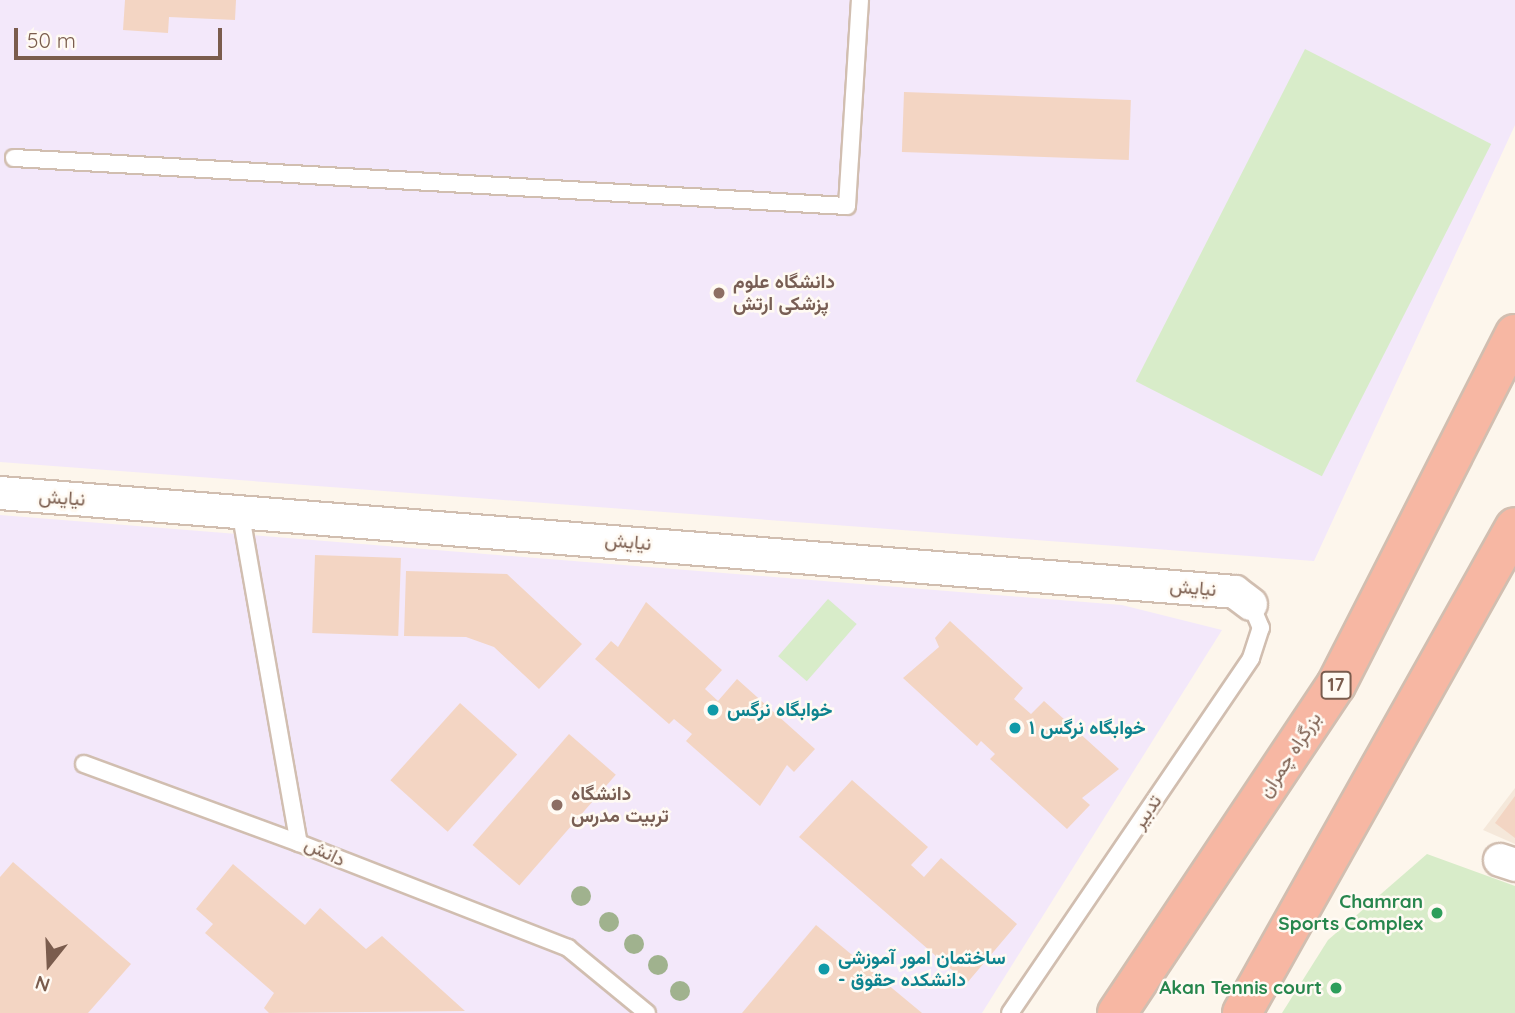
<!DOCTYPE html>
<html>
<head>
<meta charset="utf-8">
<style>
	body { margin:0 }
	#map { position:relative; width:1515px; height:1013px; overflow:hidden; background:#fdf6ec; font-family:Quicksand,Vazirmatn,sans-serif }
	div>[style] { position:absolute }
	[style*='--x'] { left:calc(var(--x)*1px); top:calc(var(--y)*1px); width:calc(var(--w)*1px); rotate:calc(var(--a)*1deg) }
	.residential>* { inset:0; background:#f5e8da }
	.education>* { inset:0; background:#f3e8fa }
	.green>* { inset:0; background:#d8ecc9; transform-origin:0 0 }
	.building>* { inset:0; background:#f3d5c3; transform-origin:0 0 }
	.roads { filter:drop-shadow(2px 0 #d1beb0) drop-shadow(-2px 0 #d1beb0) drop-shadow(0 2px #d1beb0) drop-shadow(0 -2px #d1beb0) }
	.lane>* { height:16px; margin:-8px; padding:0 8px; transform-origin:8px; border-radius:8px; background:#fff }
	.street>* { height:32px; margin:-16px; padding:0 16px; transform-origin:16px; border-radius:16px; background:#fff }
	.highway>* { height:38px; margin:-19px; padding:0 19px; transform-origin:19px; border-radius:19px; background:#f7b7a3 }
	.trees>* { width:20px; height:20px; margin:-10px; border-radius:50%; background:#a0b28e }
	.dots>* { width:19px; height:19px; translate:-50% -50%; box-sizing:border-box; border:4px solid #fffaf3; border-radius:50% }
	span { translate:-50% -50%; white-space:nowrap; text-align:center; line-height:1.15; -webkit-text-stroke:5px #fffaf3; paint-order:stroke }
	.shield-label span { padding:2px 5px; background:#fffaf3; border:2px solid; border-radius:5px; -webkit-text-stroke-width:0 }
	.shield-label { font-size:18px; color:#7a5c4d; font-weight:700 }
	.education-label { font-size:19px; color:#785e54; font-weight:700 }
	.left { translate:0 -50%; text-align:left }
	.street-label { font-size:19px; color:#7a5c4d }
	.culture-label { font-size:19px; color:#0d838f; font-weight:700 }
	.leisure-label { font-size:19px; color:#27864d; font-weight:700 }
	.right { translate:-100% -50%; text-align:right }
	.north { position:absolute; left:14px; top:929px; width:70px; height:70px; -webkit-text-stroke:5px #fffaf3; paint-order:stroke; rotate:198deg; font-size:19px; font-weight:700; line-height:28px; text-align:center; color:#7a5c4d }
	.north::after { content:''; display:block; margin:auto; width:24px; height:32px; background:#7a5c4d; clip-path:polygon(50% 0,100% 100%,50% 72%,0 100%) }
	.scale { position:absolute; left:14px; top:28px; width:208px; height:32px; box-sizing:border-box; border:4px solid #7a5c4d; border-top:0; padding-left:9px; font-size:21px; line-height:24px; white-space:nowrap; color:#7a5c4d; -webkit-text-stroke:5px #fffaf3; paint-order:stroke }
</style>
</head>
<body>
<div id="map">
	<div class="residential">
		<i style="clip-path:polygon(1515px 788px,1515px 844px,1483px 830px)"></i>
	</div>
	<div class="education">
		<i style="clip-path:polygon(0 0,1515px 0,1515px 125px,1314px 561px,0 462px)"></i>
		<i style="clip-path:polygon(0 515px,1122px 605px,1222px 630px,982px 1013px,0 1013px)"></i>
	</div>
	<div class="green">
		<i style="left:1305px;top:49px;width:209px;height:373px;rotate:27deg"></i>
		<i style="left:828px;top:599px;width:38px;height:76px;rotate:41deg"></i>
		<i style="clip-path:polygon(1427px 854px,1515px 886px,1515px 1013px,1282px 1013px,1328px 940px)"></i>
	</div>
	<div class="building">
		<i style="clip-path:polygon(125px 0,236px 0,235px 20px,169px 17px,168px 33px,123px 30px)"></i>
		<i style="left:904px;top:92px;width:227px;height:60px;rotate:2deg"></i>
		<i style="left:315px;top:555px;width:86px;height:78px;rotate:2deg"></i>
		<i style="clip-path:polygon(406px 571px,507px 574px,582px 644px,539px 689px,494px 647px,466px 637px,404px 636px)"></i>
		<i style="clip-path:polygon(646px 602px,722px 670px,705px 689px,718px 701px,737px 679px,815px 749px,794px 772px,787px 765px,760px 806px,686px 741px,692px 734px,674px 719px,669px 724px,595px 659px,611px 641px,618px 647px)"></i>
		<i style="clip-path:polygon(950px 621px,1023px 688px,1014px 699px,1031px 714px,1044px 701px,1119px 769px,1082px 798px,1090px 805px,1067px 829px,990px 759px,995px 754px,981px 741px,977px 746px,903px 678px,939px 647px,935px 638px)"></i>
		<i style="left:460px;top:703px;width:77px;height:104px;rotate:42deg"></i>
		<i style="left:569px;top:734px;width:62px;height:147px;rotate:41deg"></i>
		<i style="clip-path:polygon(852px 780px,928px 847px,911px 865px,924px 877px,941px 858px,1017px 924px,967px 983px,799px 837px)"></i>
		<i style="clip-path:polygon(1515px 796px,1515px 838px,1495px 823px)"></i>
		<i style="clip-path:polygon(13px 862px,131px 964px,88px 1013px,0 1013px,0 877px)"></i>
		<i style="clip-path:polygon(233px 864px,305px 925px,320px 908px,366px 949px,382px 936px,465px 1011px,269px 1013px,264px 1008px,274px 993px,205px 933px,213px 924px,196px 909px)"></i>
		<i style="clip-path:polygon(816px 925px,922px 1013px,742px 1013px)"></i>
	</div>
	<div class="roads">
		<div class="lane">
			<i style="--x:14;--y:158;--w:834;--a:3.3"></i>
			<i style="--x:847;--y:206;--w:206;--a:-86.4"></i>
			<i style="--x:240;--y:510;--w:338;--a:80"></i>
			<i style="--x:299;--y:843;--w:289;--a:21.3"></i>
			<i style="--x:568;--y:948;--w:102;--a:39.4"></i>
			<i style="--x:84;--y:764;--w:229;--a:20.2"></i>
			<i style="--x:1010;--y:1013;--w:429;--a:-55.8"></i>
			<i style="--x:1251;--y:658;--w:32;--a:-72"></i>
			<i style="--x:1261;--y:628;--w:26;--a:-113"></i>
		</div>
		<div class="street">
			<i style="--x:0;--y:493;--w:1239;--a:4.58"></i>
			<i style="--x:1235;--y:592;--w:20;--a:37"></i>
			<i style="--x:1500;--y:860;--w:16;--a:18"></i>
		</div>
		<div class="highway">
			<i style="--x:1117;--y:1013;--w:394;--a:-56.3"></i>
			<i style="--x:1336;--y:685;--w:394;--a:-63"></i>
			<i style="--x:1242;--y:1013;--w:557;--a:-60.68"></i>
		</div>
	</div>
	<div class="trees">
		<i style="left:581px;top:896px"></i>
		<i style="left:609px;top:922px"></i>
		<i style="left:634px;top:944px"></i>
		<i style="left:658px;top:965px"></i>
		<i style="left:680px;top:991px"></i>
	</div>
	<div class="dots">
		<i style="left:719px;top:293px;background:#8d6e63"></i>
		<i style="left:713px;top:710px;background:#0f9aa8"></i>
		<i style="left:1015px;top:728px;background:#0f9aa8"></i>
		<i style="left:557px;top:805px;background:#8d6e63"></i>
		<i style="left:1437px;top:913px;background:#2e9e5b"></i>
		<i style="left:824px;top:969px;background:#0f9aa8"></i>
		<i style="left:1336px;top:988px;background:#2e9e5b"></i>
	</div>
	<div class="shield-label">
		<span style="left:1336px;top:685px">17</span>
	</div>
	<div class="education-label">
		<span class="left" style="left:733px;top:293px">دانشگاه علوم<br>پزشکی ارتش</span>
		<span class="left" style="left:571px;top:805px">دانشگاه<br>تربیت مدرس</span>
	</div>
	<div class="street-label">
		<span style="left:62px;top:498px;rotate:4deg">نیایش</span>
		<span style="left:628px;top:542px;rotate:5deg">نیایش</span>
		<span style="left:1193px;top:588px;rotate:5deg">نیایش</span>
		<span style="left:1290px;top:755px;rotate:-57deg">بزرگراه چمران</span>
		<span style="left:1147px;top:812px;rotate:-56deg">تدبیر</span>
		<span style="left:325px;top:852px;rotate:26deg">دانش</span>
	</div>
	<div class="culture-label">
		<span class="left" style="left:727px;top:710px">خوابگاه نرگس</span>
		<span class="left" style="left:1029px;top:728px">خوابگاه نرگس ۱</span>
		<span class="left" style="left:838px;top:969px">ساختمان امور آموزشی<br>- دانشکده حقوق</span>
	</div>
	<div class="leisure-label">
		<span class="right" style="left:1423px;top:913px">Chamran<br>Sports Complex</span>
		<span class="right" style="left:1322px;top:988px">Akan Tennis court</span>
	</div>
	<div class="north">N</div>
	<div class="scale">50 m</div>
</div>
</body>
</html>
